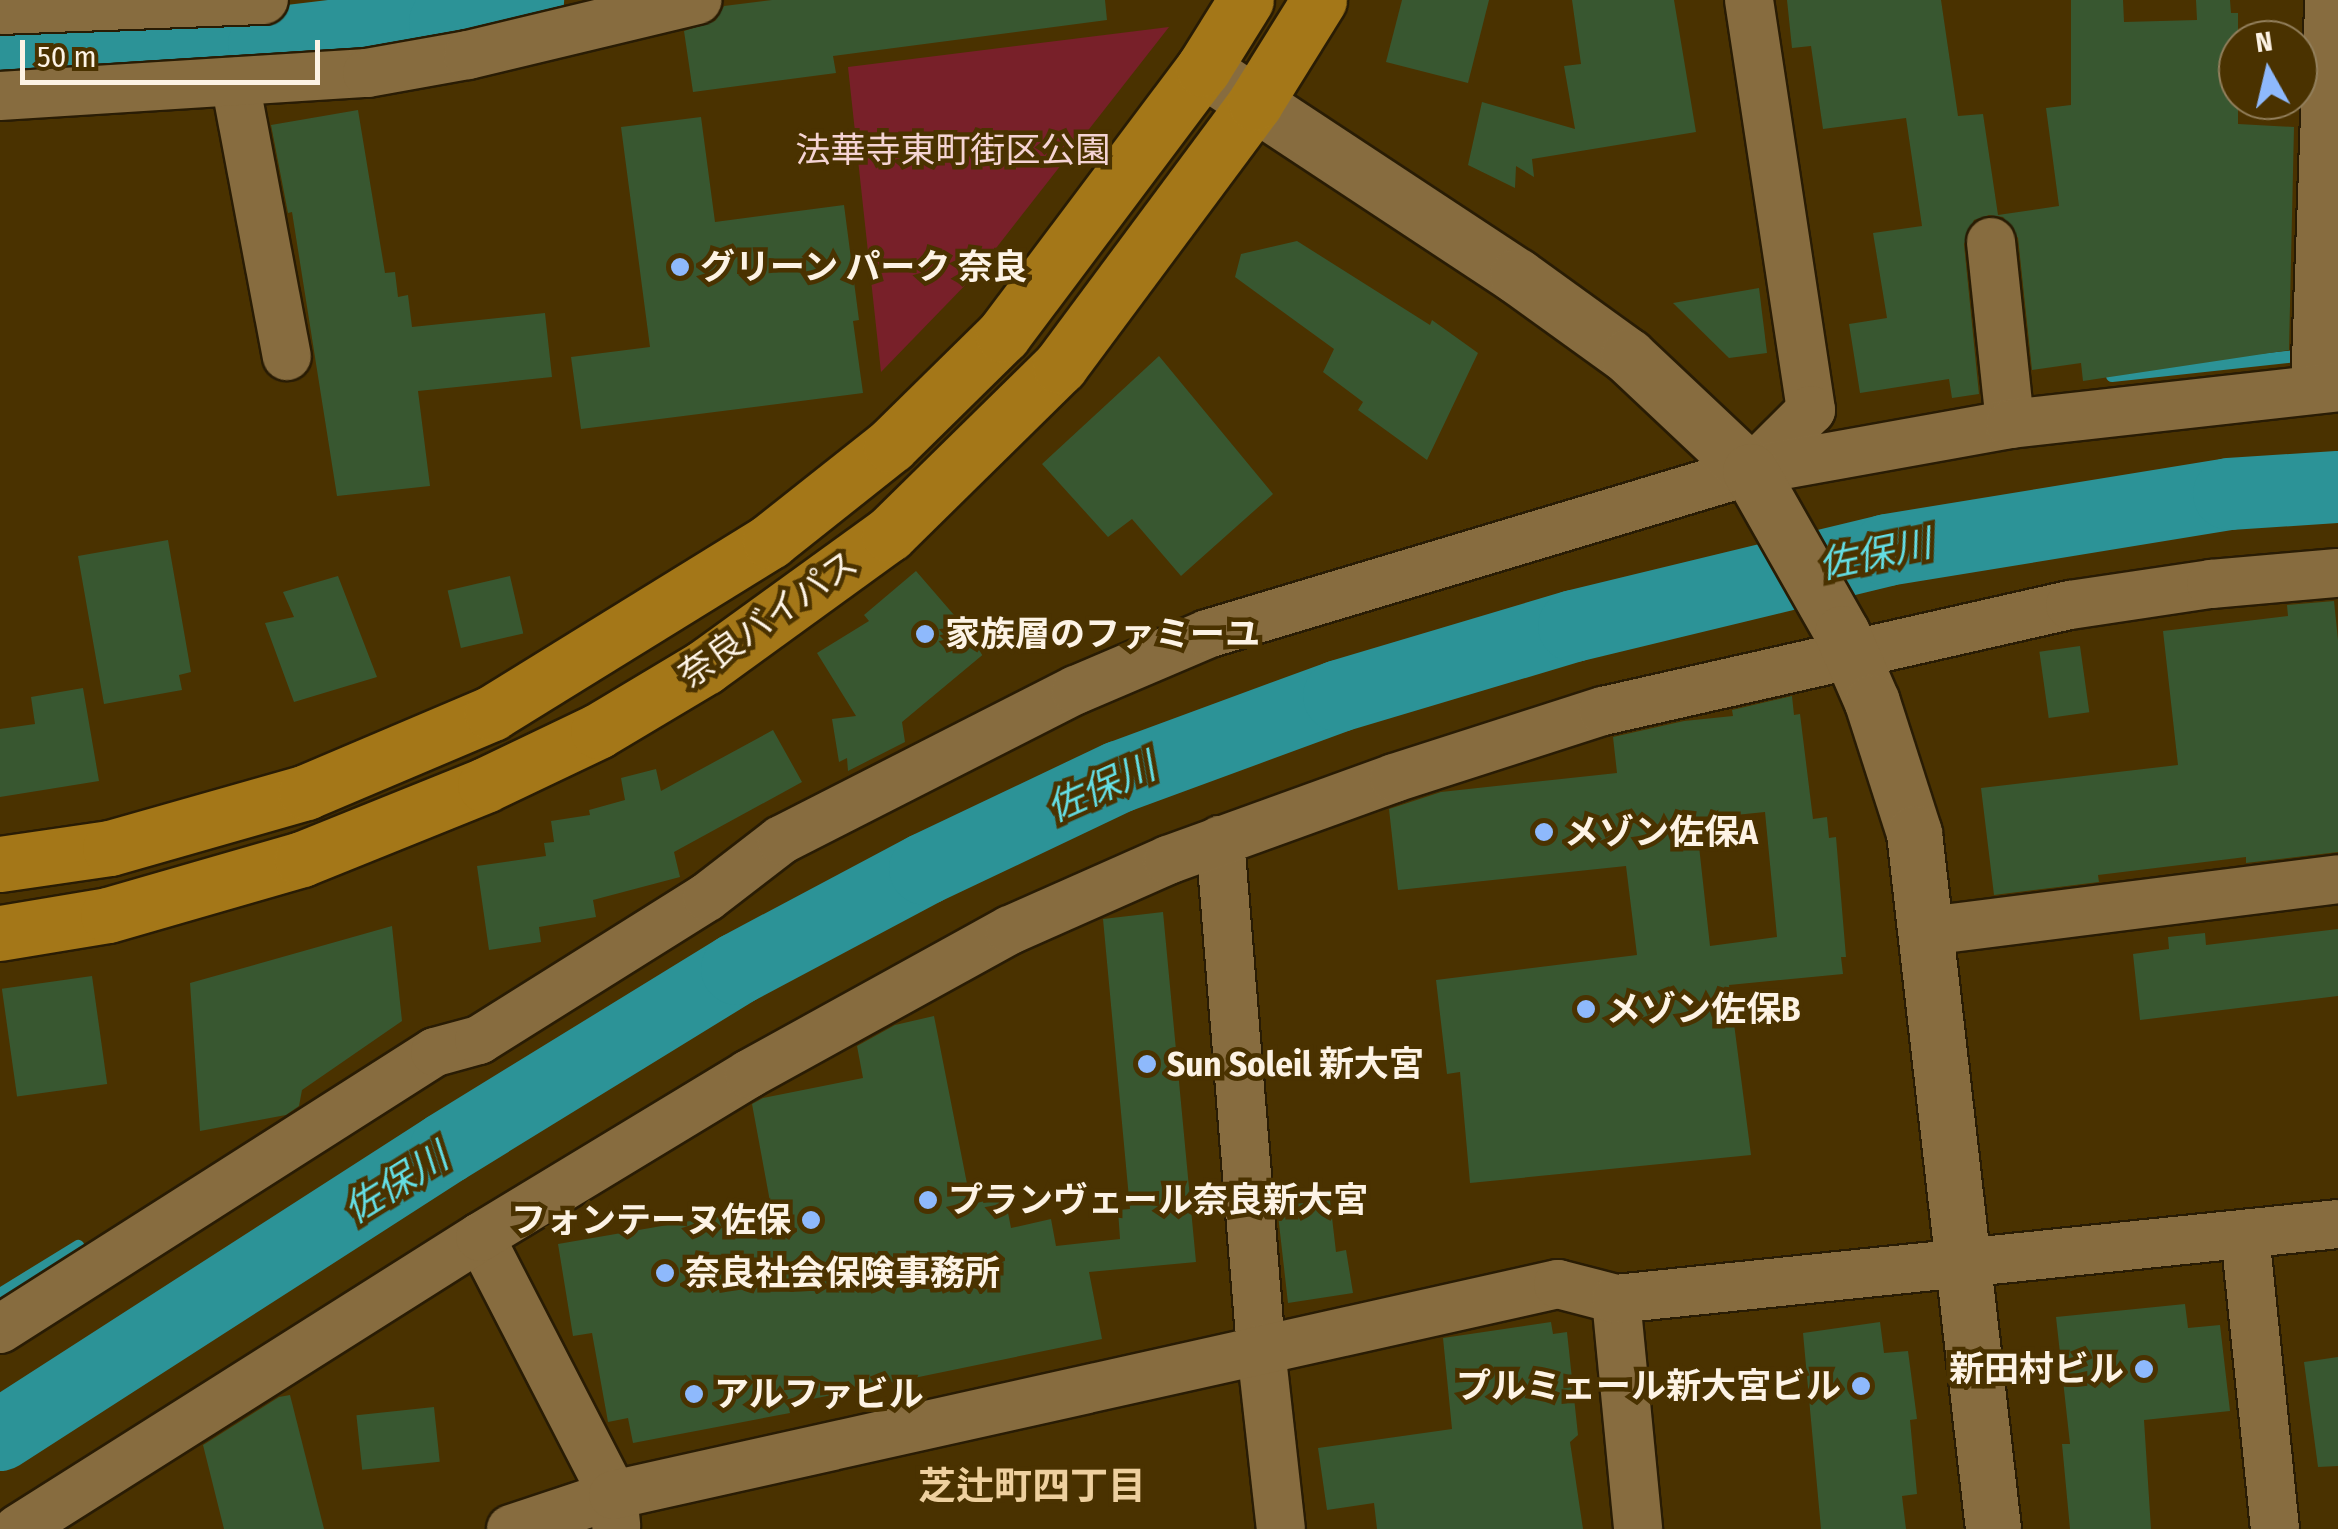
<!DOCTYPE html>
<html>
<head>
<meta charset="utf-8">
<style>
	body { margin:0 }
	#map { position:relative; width:2338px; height:1529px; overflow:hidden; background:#4a3200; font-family:"Fira Sans Condensed","Noto Sans JP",sans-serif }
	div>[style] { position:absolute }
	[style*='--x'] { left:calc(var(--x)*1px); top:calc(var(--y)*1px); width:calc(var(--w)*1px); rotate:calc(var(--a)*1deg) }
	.green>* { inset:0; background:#782029 }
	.stream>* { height:12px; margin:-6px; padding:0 6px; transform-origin:6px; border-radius:6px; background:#2c9397 }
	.river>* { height:72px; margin:-36px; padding:0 36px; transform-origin:36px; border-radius:36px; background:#2c9397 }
	.building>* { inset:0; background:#385730; transform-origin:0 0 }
	.roads { filter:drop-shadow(2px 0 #291c04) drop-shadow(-2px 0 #291c04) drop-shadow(0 2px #291c04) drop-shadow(0 -2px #291c04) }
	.minor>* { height:48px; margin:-24px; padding:0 24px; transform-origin:24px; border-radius:24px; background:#876c3f }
	.tertiary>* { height:55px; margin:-27.5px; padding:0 27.5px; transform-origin:27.5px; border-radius:27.5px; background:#876c3f }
	.trunk>* { height:55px; margin:-27.5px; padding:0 27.5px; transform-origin:27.5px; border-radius:27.5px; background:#a47718 }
	.dots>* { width:28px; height:28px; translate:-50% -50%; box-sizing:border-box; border:5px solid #4a3200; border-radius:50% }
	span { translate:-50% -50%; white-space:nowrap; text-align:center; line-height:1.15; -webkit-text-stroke:9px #4a3200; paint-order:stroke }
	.park-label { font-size:35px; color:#f5d4d4 }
	.poi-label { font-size:35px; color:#fdf3e5; font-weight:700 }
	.left { translate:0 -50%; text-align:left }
	.right { translate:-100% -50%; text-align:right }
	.street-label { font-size:35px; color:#fdf3e5 }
	.water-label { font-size:38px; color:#64dee4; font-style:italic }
	.neighbourhood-label { font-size:38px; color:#eed09f; font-weight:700 }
	.north { position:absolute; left:2218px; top:20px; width:100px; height:100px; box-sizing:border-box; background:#4a3200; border:2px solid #927f5c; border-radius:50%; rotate:352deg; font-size:28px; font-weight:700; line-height:40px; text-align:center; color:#fdf3e5 }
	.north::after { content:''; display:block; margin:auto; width:35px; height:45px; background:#8eb9fc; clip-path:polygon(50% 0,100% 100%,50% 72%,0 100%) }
	.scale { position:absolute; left:20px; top:40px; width:300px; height:45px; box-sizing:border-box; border:5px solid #fdf3e5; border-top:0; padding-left:12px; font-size:30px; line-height:35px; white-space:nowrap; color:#fdf3e5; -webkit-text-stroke:8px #4a3200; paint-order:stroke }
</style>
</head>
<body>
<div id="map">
	<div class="green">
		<i style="clip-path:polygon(1169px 27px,975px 275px,881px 372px,848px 67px)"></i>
	</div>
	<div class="stream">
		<i style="--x:2112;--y:376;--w:195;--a:-6.2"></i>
		<i style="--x:0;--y:1294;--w:92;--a:-31.6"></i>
	</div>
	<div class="river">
		<i style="--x:0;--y:55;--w:264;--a:-2.4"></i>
		<i style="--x:264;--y:44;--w:182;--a:-6.9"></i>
		<i style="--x:445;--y:22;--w:86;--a:-14.8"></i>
		<i style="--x:0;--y:1435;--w:530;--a:-32.76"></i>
		<i style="--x:446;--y:1148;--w:342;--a:-31.6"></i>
		<i style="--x:737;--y:969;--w:213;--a:-28"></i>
		<i style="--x:925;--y:869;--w:215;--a:-25.4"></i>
		<i style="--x:1119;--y:777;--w:234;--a:-20.2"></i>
		<i style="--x:1339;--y:696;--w:245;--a:-16.6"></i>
		<i style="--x:1574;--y:626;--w:322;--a:-13.6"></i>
		<i style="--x:1887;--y:550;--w:347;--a:-9.3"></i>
		<i style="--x:2229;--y:494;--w:109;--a:-3.7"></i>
	</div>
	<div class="building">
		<i style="clip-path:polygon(772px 0,1105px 0,1107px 20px,833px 56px,836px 73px,693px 92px,684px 31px,715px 21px,724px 6px)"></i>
		<i style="clip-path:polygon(1402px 0,1489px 0,1468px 83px,1386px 62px)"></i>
		<i style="clip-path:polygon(1572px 0,1674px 0,1696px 132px,1532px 159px,1534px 177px,1516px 166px,1515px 188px,1468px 165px,1482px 102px,1575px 129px,1564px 66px,1581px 64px)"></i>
		<i style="clip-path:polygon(1787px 0,1941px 0,1958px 116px,1983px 114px,1998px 215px,2059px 206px,2046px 108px,2071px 105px,2071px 0,2123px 0,2124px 22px,2197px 20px,2196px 0,2230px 0,2231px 13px,2238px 13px,2238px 124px,2294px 127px,2289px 350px,2083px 381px,2081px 363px,2032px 370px,2018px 238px,2003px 217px,1989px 215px,1974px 220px,1964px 244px,1979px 394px,1952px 398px,1949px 379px,1860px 393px,1849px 324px,1887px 318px,1873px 233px,1922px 226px,1906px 118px,1823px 129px,1811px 46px,1792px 48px)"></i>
		<i style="clip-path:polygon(358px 110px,385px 273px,395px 272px,398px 297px,408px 295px,412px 327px,545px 313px,552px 377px,418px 391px,430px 486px,337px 496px,292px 212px,288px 213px,271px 125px)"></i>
		<i style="clip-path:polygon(701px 117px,715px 222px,844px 205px,859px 320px,853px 321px,863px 393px,581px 429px,571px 357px,650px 347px,621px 127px)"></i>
		<i style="clip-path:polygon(1297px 241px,1430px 325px,1432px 320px,1478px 353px,1427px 460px,1358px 410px,1363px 402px,1323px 372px,1334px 349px,1235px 277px,1241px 254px)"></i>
		<i style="clip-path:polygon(1759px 288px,1767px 353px,1729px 358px,1673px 303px)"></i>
		<i style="clip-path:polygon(1159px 356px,1273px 494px,1181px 576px,1132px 519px,1108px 537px,1042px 464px)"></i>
		<i style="clip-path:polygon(168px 540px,191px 672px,179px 675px,182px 690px,104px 704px,78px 556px)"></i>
		<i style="clip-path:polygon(916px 571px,986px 652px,902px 722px,905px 742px,848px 771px,847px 758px,839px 762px,832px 719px,856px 716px,817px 653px,869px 621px,864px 615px)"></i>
		<i style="clip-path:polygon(338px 576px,377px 677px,294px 702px,265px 623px,294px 617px,283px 592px)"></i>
		<i style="left:510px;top:576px;width:59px;height:64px;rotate:77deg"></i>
		<i style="clip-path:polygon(2334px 601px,2338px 640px,2338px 852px,2246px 863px,2246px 857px,2098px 875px,2099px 882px,1994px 895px,1981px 788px,2178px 765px,2163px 631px,2288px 616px,2287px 605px)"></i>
		<i style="left:2080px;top:646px;width:67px;height:41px;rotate:82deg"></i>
		<i style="clip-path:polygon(83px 688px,99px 781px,0 797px,0 729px,35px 724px,31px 697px)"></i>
		<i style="clip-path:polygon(evenodd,1792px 696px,1794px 715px,1800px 714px,1813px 819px,1827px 817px,1829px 838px,1836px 837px,1846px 957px,1841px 957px,1843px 974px,1729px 985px,1751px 1155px,1470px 1183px,1460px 1072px,1447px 1074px,1436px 980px,1637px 955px,1626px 866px,1398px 890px,1389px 809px,1441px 792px,1617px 773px,1613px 737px,1684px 721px,1733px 716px,1732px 710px,1792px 696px,1765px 812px,1777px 937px,1710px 946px,1696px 819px,1765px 812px)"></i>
		<i style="clip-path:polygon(773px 730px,802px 782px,674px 852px,680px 877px,593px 900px,596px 917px,539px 927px,541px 942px,489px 950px,477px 866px,546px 856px,544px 843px,554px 842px,551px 821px,590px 815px,589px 810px,625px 800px,621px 778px,656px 769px,661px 791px)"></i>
		<i style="clip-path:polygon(1163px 912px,1196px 1262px,1089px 1272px,1102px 1339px,788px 1404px,790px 1413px,633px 1443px,628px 1418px,608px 1422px,592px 1333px,573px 1336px,558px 1244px,771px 1207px,752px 1104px,763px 1098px,863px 1078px,857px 1046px,895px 1025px,934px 1016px,971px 1204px,1005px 1197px,1011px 1228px,1051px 1219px,1056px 1246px,1120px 1239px,1118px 1210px,1130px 1209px,1103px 919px)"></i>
		<i style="clip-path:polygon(392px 926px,402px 1021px,302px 1090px,299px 1106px,286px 1115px,200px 1131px,190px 983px)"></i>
		<i style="clip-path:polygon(2338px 929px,2338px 996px,2140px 1020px,2133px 954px,2169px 949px,2168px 937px,2205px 933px,2206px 945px)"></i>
		<i style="left:92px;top:976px;width:109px;height:91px;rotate:82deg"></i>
		<i style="clip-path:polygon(1330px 1200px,1336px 1252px,1346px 1250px,1353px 1293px,1288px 1303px,1277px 1206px)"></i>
		<i style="clip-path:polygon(2185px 1304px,2188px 1328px,2220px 1325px,2230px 1411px,2144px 1420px,2151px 1529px,2070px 1529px,2062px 1444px,2070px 1444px,2056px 1317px)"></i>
		<i style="clip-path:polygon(1551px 1322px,1553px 1334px,1567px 1332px,1578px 1435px,1570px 1442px,1583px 1529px,1377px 1529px,1374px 1503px,1327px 1510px,1318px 1448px,1452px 1429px,1443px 1338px)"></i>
		<i style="clip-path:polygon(1880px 1322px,1884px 1353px,1908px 1351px,1917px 1419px,1910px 1420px,1917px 1494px,1902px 1496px,1906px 1529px,1821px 1529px,1803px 1333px)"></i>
		<i style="clip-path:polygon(2338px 1357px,2338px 1466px,2318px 1467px,2304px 1362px)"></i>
		<i style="clip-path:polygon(290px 1395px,324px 1529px,224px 1529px,203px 1445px,279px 1397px)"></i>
		<i style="left:434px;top:1407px;width:55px;height:78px;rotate:84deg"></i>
	</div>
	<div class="roads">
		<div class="minor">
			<i style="--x:1749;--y:0;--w:415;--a:81.4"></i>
			<i style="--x:1811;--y:410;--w:86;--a:135"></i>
			<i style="--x:0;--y:10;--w:264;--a:-2.2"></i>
			<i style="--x:235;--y:82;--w:279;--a:79.3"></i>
			<i style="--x:0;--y:96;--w:368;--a:-3.6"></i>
			<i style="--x:367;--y:73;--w:103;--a:-10.1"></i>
			<i style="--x:468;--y:55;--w:236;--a:-13.5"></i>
			<i style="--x:1991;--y:242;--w:183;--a:84"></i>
			<i style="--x:2315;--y:388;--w:388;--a:-87.9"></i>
			<i style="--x:1220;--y:840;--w:511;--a:85.39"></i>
			<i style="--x:1261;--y:1349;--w:181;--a:83.7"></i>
			<i style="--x:1928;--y:931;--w:413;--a:-7.2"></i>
			<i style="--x:2245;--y:1234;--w:297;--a:84.2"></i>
			<i style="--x:480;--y:1237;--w:290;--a:62.7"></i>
			<i style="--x:613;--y:1495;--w:31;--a:84"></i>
			<i style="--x:1616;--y:1299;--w:231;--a:84.5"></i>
			<i style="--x:0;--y:1329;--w:516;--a:-32.49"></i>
			<i style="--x:435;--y:1052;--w:46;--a:-15.3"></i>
			<i style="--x:479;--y:1040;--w:269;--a:-32.1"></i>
			<i style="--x:707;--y:897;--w:93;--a:-37.6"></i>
			<i style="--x:781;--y:840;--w:331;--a:-27"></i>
			<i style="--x:1076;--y:690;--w:142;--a:-23.1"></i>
			<i style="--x:1207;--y:634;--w:567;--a:-16.71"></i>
			<i style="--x:1750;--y:471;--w:264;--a:-10.2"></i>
			<i style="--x:2010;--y:424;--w:330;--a:-6.4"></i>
			<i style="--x:18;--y:1529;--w:547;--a:-32.29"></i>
			<i style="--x:480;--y:1237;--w:315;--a:-31.2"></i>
			<i style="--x:749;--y:1074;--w:298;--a:-28.9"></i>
			<i style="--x:1010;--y:930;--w:173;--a:-23.9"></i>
			<i style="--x:1168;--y:860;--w:240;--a:-19.9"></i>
			<i style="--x:1394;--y:778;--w:219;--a:-17.8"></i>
			<i style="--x:1603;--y:711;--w:479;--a:-12.8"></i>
			<i style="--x:2070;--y:605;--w:143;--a:-8.5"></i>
			<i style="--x:2211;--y:584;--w:127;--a:-5"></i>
			<i style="--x:511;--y:1529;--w:108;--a:-18.4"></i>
			<i style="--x:613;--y:1495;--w:968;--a:-12.59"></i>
			<i style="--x:1558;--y:1284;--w:60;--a:14.5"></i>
			<i style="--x:1616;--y:1299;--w:726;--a:-5.93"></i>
		</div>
		<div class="tertiary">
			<i style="--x:1203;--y:69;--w:376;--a:33.4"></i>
			<i style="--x:1517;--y:276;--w:137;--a:35.8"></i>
			<i style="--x:1628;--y:356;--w:168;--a:43.3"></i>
			<i style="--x:1750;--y:471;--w:186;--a:60.4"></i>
			<i style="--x:1842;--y:633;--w:75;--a:66.5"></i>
			<i style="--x:1872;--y:702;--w:138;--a:72.2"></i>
			<i style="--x:1914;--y:833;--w:700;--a:83.52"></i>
		</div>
		<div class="trunk">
			<i style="--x:0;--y:864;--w:111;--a:-8.3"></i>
			<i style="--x:110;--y:848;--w:204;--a:-15.9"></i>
			<i style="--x:306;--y:792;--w:202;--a:-23"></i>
			<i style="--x:492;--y:713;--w:327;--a:-31.7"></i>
			<i style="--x:770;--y:541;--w:154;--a:-38.4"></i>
			<i style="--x:891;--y:445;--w:157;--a:-44.5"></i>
			<i style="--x:1003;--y:335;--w:333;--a:-53.1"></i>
			<i style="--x:1203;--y:69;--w:81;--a:-58.1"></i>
			<i style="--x:0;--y:933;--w:109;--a:-9.5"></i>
			<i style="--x:108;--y:915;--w:202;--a:-16.1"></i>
			<i style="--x:302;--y:859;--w:197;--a:-22"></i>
			<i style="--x:485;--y:785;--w:125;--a:-25.5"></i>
			<i style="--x:598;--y:731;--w:125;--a:-30.9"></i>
			<i style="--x:705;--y:667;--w:227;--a:-35.9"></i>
			<i style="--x:889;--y:534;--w:240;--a:-44.5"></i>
			<i style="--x:1060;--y:366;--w:327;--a:-53.4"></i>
			<i style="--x:1255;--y:103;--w:121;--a:-58.1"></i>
		</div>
	</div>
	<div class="dots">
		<i style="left:680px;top:267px;background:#8eb9fc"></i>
		<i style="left:925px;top:634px;background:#8eb9fc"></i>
		<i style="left:1544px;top:832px;background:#8eb9fc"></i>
		<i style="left:1586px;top:1009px;background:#8eb9fc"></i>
		<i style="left:1147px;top:1064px;background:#8eb9fc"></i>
		<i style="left:928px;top:1200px;background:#8eb9fc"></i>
		<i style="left:811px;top:1220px;background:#8eb9fc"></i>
		<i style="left:665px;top:1273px;background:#8eb9fc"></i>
		<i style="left:2144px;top:1369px;background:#8eb9fc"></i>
		<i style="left:1861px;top:1386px;background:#8eb9fc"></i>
		<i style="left:694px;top:1394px;background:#8eb9fc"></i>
	</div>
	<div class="park-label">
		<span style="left:953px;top:150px">法華寺東町街区公園</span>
	</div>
	<div class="poi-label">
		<span class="left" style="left:700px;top:267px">グリーン パーク 奈良</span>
		<span class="left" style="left:945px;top:634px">家族層のファミーユ</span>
		<span class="left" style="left:1564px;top:832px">メゾン佐保A</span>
		<span class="left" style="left:1606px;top:1009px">メゾン佐保B</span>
		<span class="left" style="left:1167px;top:1064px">Sun Soleil 新大宮</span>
		<span class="left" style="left:948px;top:1200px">プランヴェール奈良新大宮</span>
		<span class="right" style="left:791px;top:1220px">フォンテーヌ佐保</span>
		<span class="left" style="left:685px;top:1273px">奈良社会保険事務所</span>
		<span class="right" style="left:2124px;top:1369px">新田村ビル</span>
		<span class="right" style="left:1841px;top:1386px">プルミェール新大宮ビル</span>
		<span class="left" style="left:714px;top:1394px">アルファビル</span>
	</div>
	<div class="street-label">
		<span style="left:768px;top:619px;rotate:-35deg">奈良バイパス</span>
	</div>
	<div class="water-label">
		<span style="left:1875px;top:555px;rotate:-12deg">佐保川</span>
		<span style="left:1101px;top:788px;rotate:-24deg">佐保川</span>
		<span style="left:396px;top:1184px;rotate:-32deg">佐保川</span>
	</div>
	<div class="neighbourhood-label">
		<span style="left:1032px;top:1487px">芝辻町四丁目</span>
	</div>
	<div class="north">N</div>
	<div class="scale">50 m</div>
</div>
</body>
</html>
